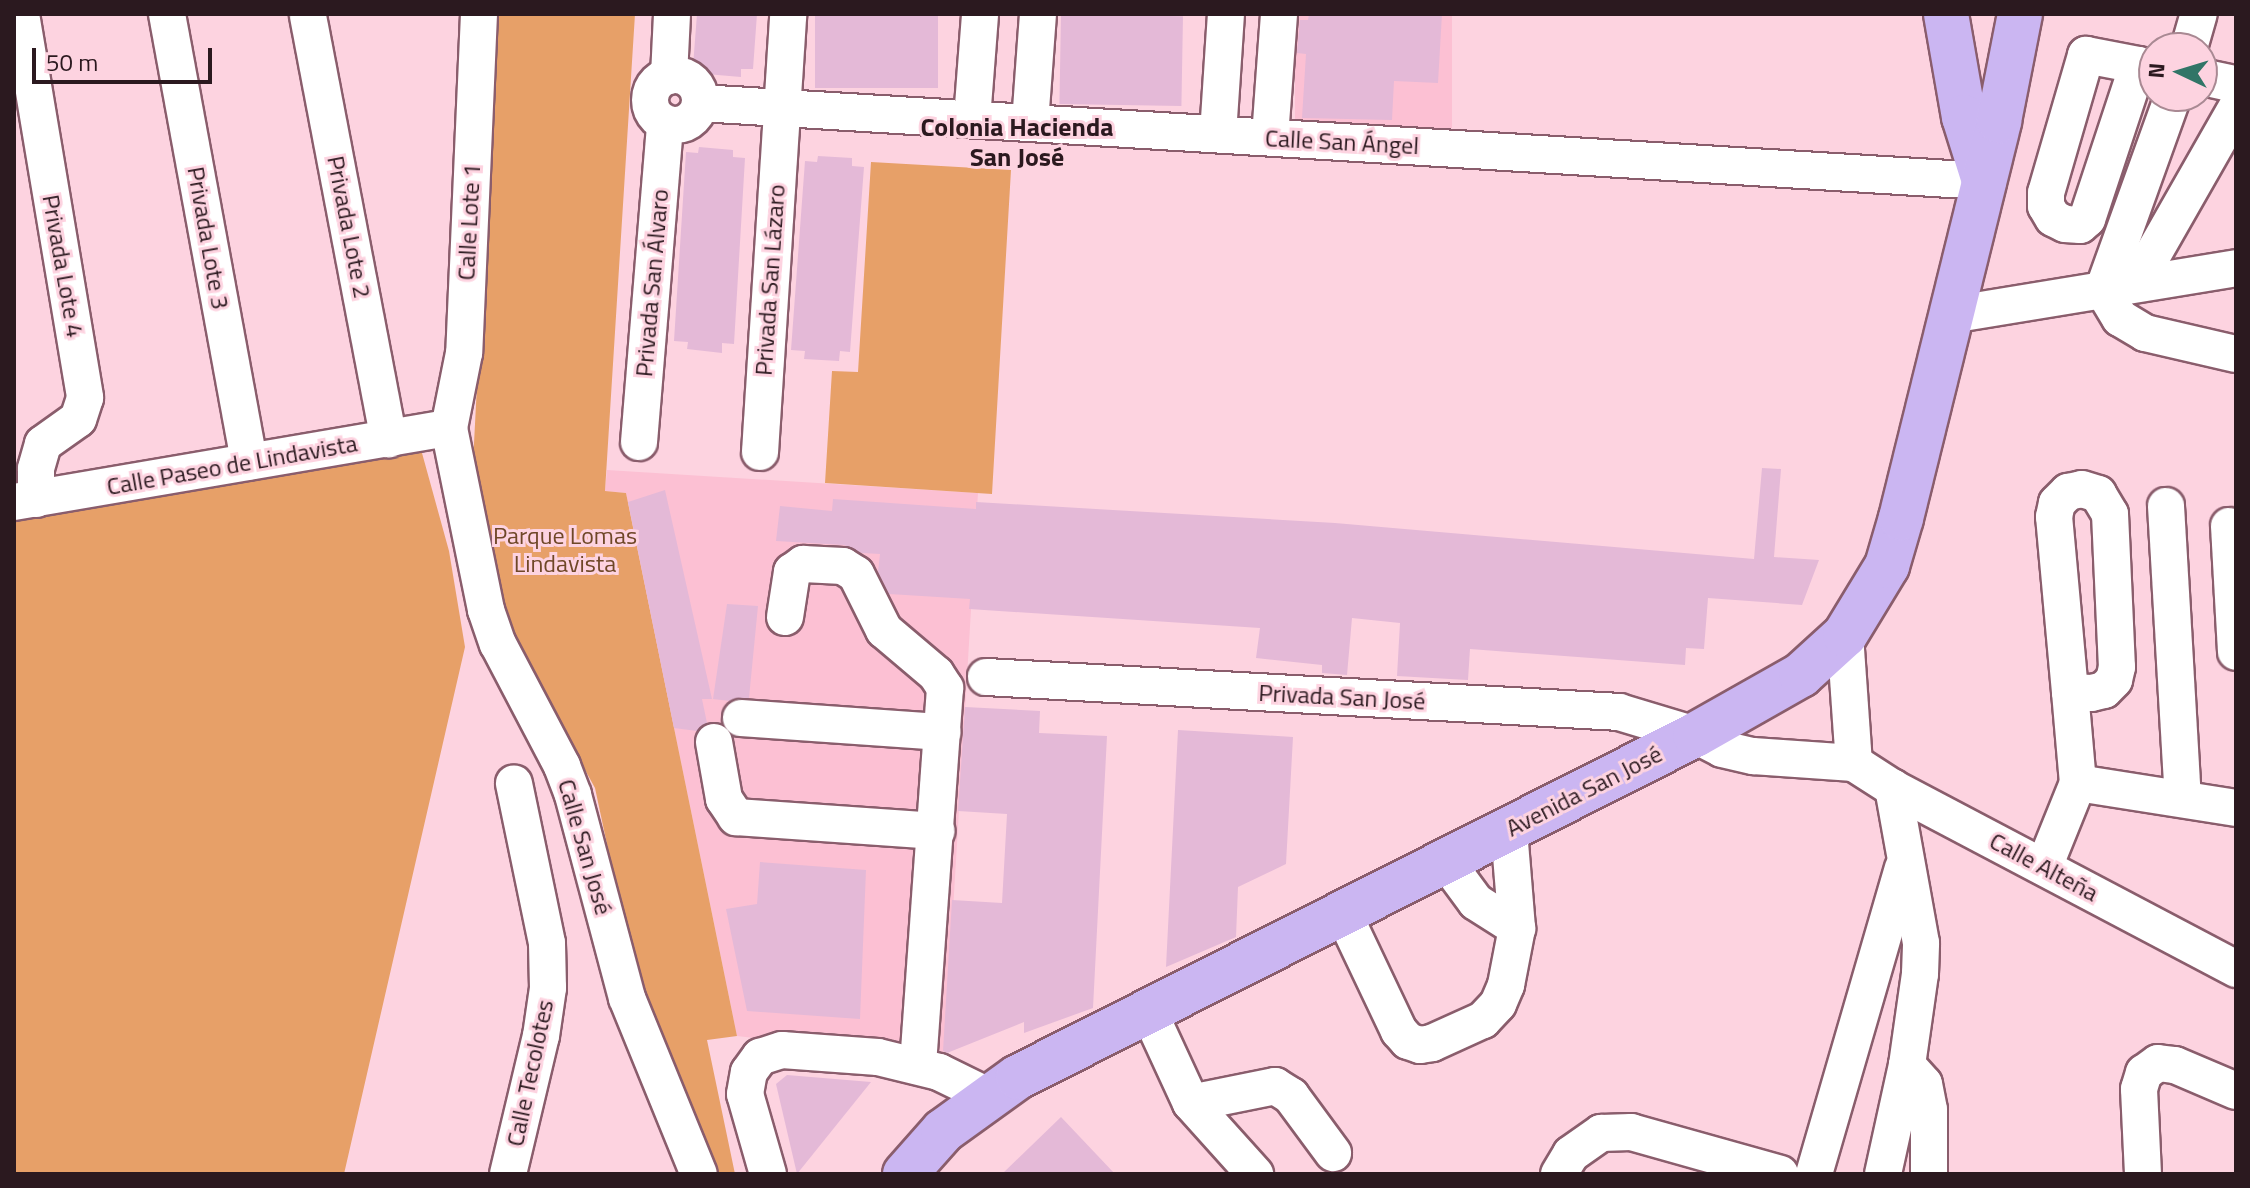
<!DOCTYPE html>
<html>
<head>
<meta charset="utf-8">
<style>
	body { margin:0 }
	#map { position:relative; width:2250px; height:1188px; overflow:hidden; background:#fdd3e0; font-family:"Titillium Web",sans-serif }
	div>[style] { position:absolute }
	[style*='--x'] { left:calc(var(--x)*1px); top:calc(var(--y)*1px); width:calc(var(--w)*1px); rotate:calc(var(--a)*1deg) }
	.built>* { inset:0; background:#fcc0d3; transform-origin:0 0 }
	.green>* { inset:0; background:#e7a068 }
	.building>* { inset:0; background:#e4b9d7; transform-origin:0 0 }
	.roads { filter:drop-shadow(2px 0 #8a5d6c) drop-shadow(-2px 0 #8a5d6c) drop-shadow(0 2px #8a5d6c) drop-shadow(0 -2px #8a5d6c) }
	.minor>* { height:36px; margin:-18px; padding:0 18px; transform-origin:18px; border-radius:18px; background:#fff }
	.minor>.ring { margin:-18px; padding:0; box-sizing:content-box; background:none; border:36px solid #fff; border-radius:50% }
	.major>* { height:44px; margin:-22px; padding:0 22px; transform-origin:22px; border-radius:22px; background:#cbb6f2 }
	span { translate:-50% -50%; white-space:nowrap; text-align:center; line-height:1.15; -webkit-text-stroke:6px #fdd3e0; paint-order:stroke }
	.street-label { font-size:24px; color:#2b191f }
	.park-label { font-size:24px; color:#6f4727 }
	.neighbourhood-label { font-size:26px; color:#2b191f; font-weight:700 }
	.frame { position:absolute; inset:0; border:16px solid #2b191f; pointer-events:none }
	.north { position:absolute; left:2138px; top:32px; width:80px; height:80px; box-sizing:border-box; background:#fdd3e0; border:2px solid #a98993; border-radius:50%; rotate:274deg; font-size:22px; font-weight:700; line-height:32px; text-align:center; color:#2b191f }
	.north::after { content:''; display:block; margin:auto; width:28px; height:36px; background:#317567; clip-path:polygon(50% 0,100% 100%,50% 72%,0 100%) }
	.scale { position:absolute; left:32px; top:48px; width:180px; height:36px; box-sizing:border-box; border:4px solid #2b191f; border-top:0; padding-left:10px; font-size:24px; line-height:28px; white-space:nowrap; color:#2b191f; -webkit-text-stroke:6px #fdd3e0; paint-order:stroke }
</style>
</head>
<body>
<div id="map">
	<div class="built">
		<i style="left:1295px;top:14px;width:157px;height:114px"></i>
		<i style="clip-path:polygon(607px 470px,978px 493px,944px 1061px,737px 1036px,626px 493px,605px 491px)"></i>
	</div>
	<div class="green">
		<i style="clip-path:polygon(496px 14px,635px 14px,605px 491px,626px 493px,737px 1036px,707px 1040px,735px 1174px,719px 1174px,633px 966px,595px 788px,513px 639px,473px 463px)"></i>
		<i style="clip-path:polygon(871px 162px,1011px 170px,992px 494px,825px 483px,832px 371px,858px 372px)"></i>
		<i style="clip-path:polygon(400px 449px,422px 453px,449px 551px,465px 647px,344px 1174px,14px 1174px,14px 520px,275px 476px)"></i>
	</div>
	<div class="building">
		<i style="clip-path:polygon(697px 14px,757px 14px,753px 69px,741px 69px,741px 77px,706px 74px,706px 67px,693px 66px)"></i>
		<i style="left:815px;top:14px;width:123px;height:74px"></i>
		<i style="left:1061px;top:14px;width:122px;height:90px;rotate:1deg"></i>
		<i style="clip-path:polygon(1309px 14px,1442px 14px,1438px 83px,1394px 81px,1392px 120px,1302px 118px,1306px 54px,1297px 53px,1300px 20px,1308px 20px)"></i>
		<i style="clip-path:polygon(699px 147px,733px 150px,733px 157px,745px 158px,734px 344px,722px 343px,722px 353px,687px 349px,688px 342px,674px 341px,686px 152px,698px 153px)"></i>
		<i style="clip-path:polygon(818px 156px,852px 158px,852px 166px,864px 167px,850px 352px,840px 351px,839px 361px,804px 359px,805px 351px,791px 350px,805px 161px,817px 162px)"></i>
		<i style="clip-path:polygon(1762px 468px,1781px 469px,1774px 557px,1819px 560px,1802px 605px,1708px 598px,1704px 649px,1686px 648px,1685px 665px,1470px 649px,1468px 680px,1397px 676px,1400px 623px,1352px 618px,1347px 675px,1322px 673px,1322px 665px,1256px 658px,1260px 628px,969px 609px,970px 599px,889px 594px,878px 572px,880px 554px,862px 553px,844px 545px,776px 541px,780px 506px,832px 511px,833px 499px,976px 509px,976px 502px,1335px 523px,1754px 559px)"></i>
		<i style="clip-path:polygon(665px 490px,712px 699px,702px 699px,707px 723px,697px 731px,674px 728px,628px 502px)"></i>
		<i style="clip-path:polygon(727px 604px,758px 606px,749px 698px,730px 701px,713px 699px)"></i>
		<i style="clip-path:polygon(965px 707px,1040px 711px,1039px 733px,1107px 736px,1093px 1008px,1024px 1033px,1024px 1022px,947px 1053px,943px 1051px,952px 900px,1002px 903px,1007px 814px,958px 811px)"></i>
		<i style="clip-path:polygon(1178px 730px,1293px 737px,1286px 864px,1238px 887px,1236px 937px,1166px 967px)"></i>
		<i style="clip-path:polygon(760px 862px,866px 870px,860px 1019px,747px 1011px,726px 909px,757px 904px)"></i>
		<i style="clip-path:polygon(787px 1075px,871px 1082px,797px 1174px,776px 1084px)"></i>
		<i style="clip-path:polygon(1061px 1117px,1115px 1174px,1002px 1174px)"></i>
	</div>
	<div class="roads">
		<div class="minor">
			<i style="--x:21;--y:14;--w:389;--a:80.5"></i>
			<i style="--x:85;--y:398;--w:22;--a:108"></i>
			<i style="--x:78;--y:419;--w:43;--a:144.5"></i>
			<i style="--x:43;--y:444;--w:26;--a:106"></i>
			<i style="--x:36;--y:469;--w:30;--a:90"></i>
			<i style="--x:167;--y:14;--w:455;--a:79.6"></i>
			<i style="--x:479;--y:14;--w:339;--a:92.5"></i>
			<i style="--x:464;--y:353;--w:76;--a:101.3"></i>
			<i style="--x:449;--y:428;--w:186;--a:78.5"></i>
			<i style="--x:486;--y:610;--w:36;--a:71"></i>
			<i style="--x:498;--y:644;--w:138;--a:62.3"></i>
			<i style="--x:562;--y:766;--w:31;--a:69"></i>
			<i style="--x:573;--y:795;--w:210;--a:75.1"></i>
			<i style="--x:627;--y:998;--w:190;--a:67.8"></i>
			<i style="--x:308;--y:16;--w:431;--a:79.2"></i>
			<i style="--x:2189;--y:48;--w:35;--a:-74"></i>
			<i style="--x:2138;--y:65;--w:162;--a:108.3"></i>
			<i style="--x:2087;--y:219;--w:9;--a:139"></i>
			<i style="--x:2080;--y:225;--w:15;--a:-176"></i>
			<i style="--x:2065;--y:224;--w:13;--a:-153"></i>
			<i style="--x:2053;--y:218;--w:14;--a:-120"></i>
			<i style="--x:2046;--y:206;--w:13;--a:-90"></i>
			<i style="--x:2046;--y:193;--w:144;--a:-73.8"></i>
			<i style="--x:2086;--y:55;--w:53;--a:10.9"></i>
			<i style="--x:2138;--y:65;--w:16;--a:11"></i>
			<i class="ring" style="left:650px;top:75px;width:14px;height:14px"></i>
			<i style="--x:669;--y:76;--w:62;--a:-87.2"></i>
			<i style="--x:2202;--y:77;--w:35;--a:12"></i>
			<i style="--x:2173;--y:96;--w:206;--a:109.8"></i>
			<i style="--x:2103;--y:290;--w:33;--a:59"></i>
			<i style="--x:2120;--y:318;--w:29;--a:31"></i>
			<i style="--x:2145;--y:333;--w:93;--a:13"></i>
			<i style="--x:700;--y:103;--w:1286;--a:3.48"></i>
			<i style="--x:972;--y:119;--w:105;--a:-85.6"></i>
			<i style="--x:1030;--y:123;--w:109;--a:-85.8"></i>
			<i style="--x:1218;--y:134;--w:120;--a:-86.2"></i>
			<i style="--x:1270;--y:137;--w:123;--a:-85.8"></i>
			<i style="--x:2136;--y:284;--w:202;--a:-60.3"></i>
			<i style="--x:1950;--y:315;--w:290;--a:-9.3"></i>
			<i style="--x:639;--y:442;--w:320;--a:-85.3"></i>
			<i style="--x:760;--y:452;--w:439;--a:-86.3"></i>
			<i style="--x:2082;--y:489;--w:17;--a:17"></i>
			<i style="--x:2098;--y:494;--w:23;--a:59"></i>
			<i style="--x:2110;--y:514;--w:153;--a:87.4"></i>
			<i style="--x:2117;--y:667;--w:13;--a:103"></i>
			<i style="--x:2114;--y:680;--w:14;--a:135"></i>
			<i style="--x:2104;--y:690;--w:13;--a:167"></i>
			<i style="--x:2091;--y:693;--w:21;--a:-177"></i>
			<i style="--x:2070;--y:692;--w:176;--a:-95.2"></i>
			<i style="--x:2054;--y:517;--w:14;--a:-78"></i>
			<i style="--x:2057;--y:503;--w:16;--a:-45"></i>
			<i style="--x:2068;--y:492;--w:14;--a:-12"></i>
			<i style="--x:14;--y:502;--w:441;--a:-9.7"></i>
			<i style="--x:2166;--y:506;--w:293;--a:86.7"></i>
			<i style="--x:2229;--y:526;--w:126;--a:86.8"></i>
			<i style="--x:785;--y:617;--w:46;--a:-81.2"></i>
			<i style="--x:792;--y:572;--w:14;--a:-36"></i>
			<i style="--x:803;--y:564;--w:40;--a:2.9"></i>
			<i style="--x:843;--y:566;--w:15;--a:32"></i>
			<i style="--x:856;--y:574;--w:63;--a:63.4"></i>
			<i style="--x:884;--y:630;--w:68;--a:40.2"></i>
			<i style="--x:936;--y:674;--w:17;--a:57"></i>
			<i style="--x:945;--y:688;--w:379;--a:94.1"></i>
			<i style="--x:1845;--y:635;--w:128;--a:86"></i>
			<i style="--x:986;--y:677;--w:634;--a:3.16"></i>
			<i style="--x:1619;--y:712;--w:79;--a:16.8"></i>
			<i style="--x:1695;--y:735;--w:30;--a:27"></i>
			<i style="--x:1722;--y:749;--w:32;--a:13"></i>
			<i style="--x:1753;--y:756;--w:101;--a:4"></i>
			<i style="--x:1854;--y:763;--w:46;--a:32.7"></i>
			<i style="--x:1893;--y:788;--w:388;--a:27.8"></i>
			<i style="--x:2070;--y:692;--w:91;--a:85"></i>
			<i style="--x:741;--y:718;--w:202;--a:4"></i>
			<i style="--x:714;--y:742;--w:58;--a:80"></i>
			<i style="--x:724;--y:799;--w:22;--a:56"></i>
			<i style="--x:736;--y:817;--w:201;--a:4"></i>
			<i style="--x:1445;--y:860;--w:52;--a:53.6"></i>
			<i style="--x:1476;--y:902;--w:49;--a:32.4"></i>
			<i style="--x:2044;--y:867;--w:91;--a:-68"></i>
			<i style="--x:2078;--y:783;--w:160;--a:9"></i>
			<i style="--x:1342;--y:911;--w:133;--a:64.6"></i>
			<i style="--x:1399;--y:1031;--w:13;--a:48"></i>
			<i style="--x:1408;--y:1041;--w:13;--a:18"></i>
			<i style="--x:1420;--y:1045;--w:12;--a:-9"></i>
			<i style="--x:1432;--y:1043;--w:56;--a:-24.3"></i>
			<i style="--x:1483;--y:1020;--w:22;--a:-47"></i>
			<i style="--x:1498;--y:1004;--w:21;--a:-67"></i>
			<i style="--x:1506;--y:985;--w:58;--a:-79.1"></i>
			<i style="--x:1517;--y:928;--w:98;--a:-94.7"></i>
			<i style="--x:1148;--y:1010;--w:102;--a:65.2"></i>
			<i style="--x:1191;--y:1103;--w:96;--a:48"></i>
			<i style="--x:1907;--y:1065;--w:25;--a:48"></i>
			<i style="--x:1924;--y:1084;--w:26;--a:79"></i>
			<i style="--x:1929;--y:1110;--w:64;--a:90"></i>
			<i style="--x:1191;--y:1103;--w:86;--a:-11.4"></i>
			<i style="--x:1275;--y:1086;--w:19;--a:32"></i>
			<i style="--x:1291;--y:1096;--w:71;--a:53.6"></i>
			<i style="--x:508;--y:1174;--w:142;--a:-76.6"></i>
			<i style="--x:541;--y:1036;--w:49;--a:-81.7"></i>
			<i style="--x:548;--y:988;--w:45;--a:-91.3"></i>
			<i style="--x:547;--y:943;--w:163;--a:-101.7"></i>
			<i style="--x:768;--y:1174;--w:83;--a:-106"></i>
			<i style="--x:745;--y:1094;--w:22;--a:-80"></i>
			<i style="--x:749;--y:1072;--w:19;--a:-54"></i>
			<i style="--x:760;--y:1057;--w:23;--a:-18"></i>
			<i style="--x:782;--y:1050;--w:96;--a:4.2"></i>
			<i style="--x:878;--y:1057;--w:63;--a:13.8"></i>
			<i style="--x:939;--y:1072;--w:55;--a:26.1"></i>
			<i style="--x:1559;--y:1174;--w:23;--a:-59"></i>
			<i style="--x:1571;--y:1154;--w:37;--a:-35"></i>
			<i style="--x:1601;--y:1133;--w:30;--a:-2"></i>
			<i style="--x:1631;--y:1132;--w:155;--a:15.7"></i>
			<i style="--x:1814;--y:1174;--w:319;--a:-73.8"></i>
			<i style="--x:1883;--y:1174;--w:112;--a:-77.6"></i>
			<i style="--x:1907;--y:1065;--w:92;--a:-81.9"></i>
			<i style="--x:1920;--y:974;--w:31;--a:-88"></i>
			<i style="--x:1921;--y:943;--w:158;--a:-100.2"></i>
			<i style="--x:2143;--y:1174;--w:85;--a:-92.7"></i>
			<i style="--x:2139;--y:1089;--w:17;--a:-73"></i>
			<i style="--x:2144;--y:1073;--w:17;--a:-36"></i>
			<i style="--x:2158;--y:1063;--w:17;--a:7"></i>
			<i style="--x:2175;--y:1065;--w:66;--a:23.1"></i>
		</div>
		<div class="major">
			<i style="--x:1946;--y:14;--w:105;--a:80.1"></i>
			<i style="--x:1964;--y:117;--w:67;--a:72.6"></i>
			<i style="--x:905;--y:1174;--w:57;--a:-48.5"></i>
			<i style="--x:943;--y:1131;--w:92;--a:-35.8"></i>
			<i style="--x:1018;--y:1077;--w:758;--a:-26.8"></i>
			<i style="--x:1695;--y:735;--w:122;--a:-29.5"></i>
			<i style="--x:1801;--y:675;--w:59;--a:-42.3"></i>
			<i style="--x:1845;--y:635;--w:81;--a:-58.7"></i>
			<i style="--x:1887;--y:566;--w:50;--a:-73.7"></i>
			<i style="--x:1901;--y:518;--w:409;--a:-76.1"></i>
			<i style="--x:1999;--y:121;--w:109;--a:-78.9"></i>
		</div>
	</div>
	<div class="street-label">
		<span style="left:1342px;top:142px;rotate:3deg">Calle San Ángel</span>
		<span style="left:469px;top:222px;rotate:-87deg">Calle Lote 1</span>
		<span style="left:349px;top:227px;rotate:79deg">Privada Lote 2</span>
		<span style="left:208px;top:238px;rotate:80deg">Privada Lote 3</span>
		<span style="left:63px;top:266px;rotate:80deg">Privada Lote 4</span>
		<span style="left:770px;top:280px;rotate:-86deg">Privada San Lázaro</span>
		<span style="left:652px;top:283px;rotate:-85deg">Privada San Álvaro</span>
		<span style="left:232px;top:465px;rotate:-10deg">Calle Paseo de Lindavista</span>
		<span style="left:1342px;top:697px;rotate:3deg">Privada San José</span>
		<span style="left:1584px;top:791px;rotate:-27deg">Avenida San José</span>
		<span style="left:585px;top:847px;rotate:74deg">Calle San José</span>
		<span style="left:2044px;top:867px;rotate:28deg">Calle Alteña</span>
		<span style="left:530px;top:1073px;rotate:-78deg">Calle Tecolotes</span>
	</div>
	<div class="park-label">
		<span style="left:565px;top:550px">Parque Lomas<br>Lindavista</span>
	</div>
	<div class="neighbourhood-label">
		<span style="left:1017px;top:142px">Colonia Hacienda<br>San José</span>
	</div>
	<div class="frame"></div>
	<div class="north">N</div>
	<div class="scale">50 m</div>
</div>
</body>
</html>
